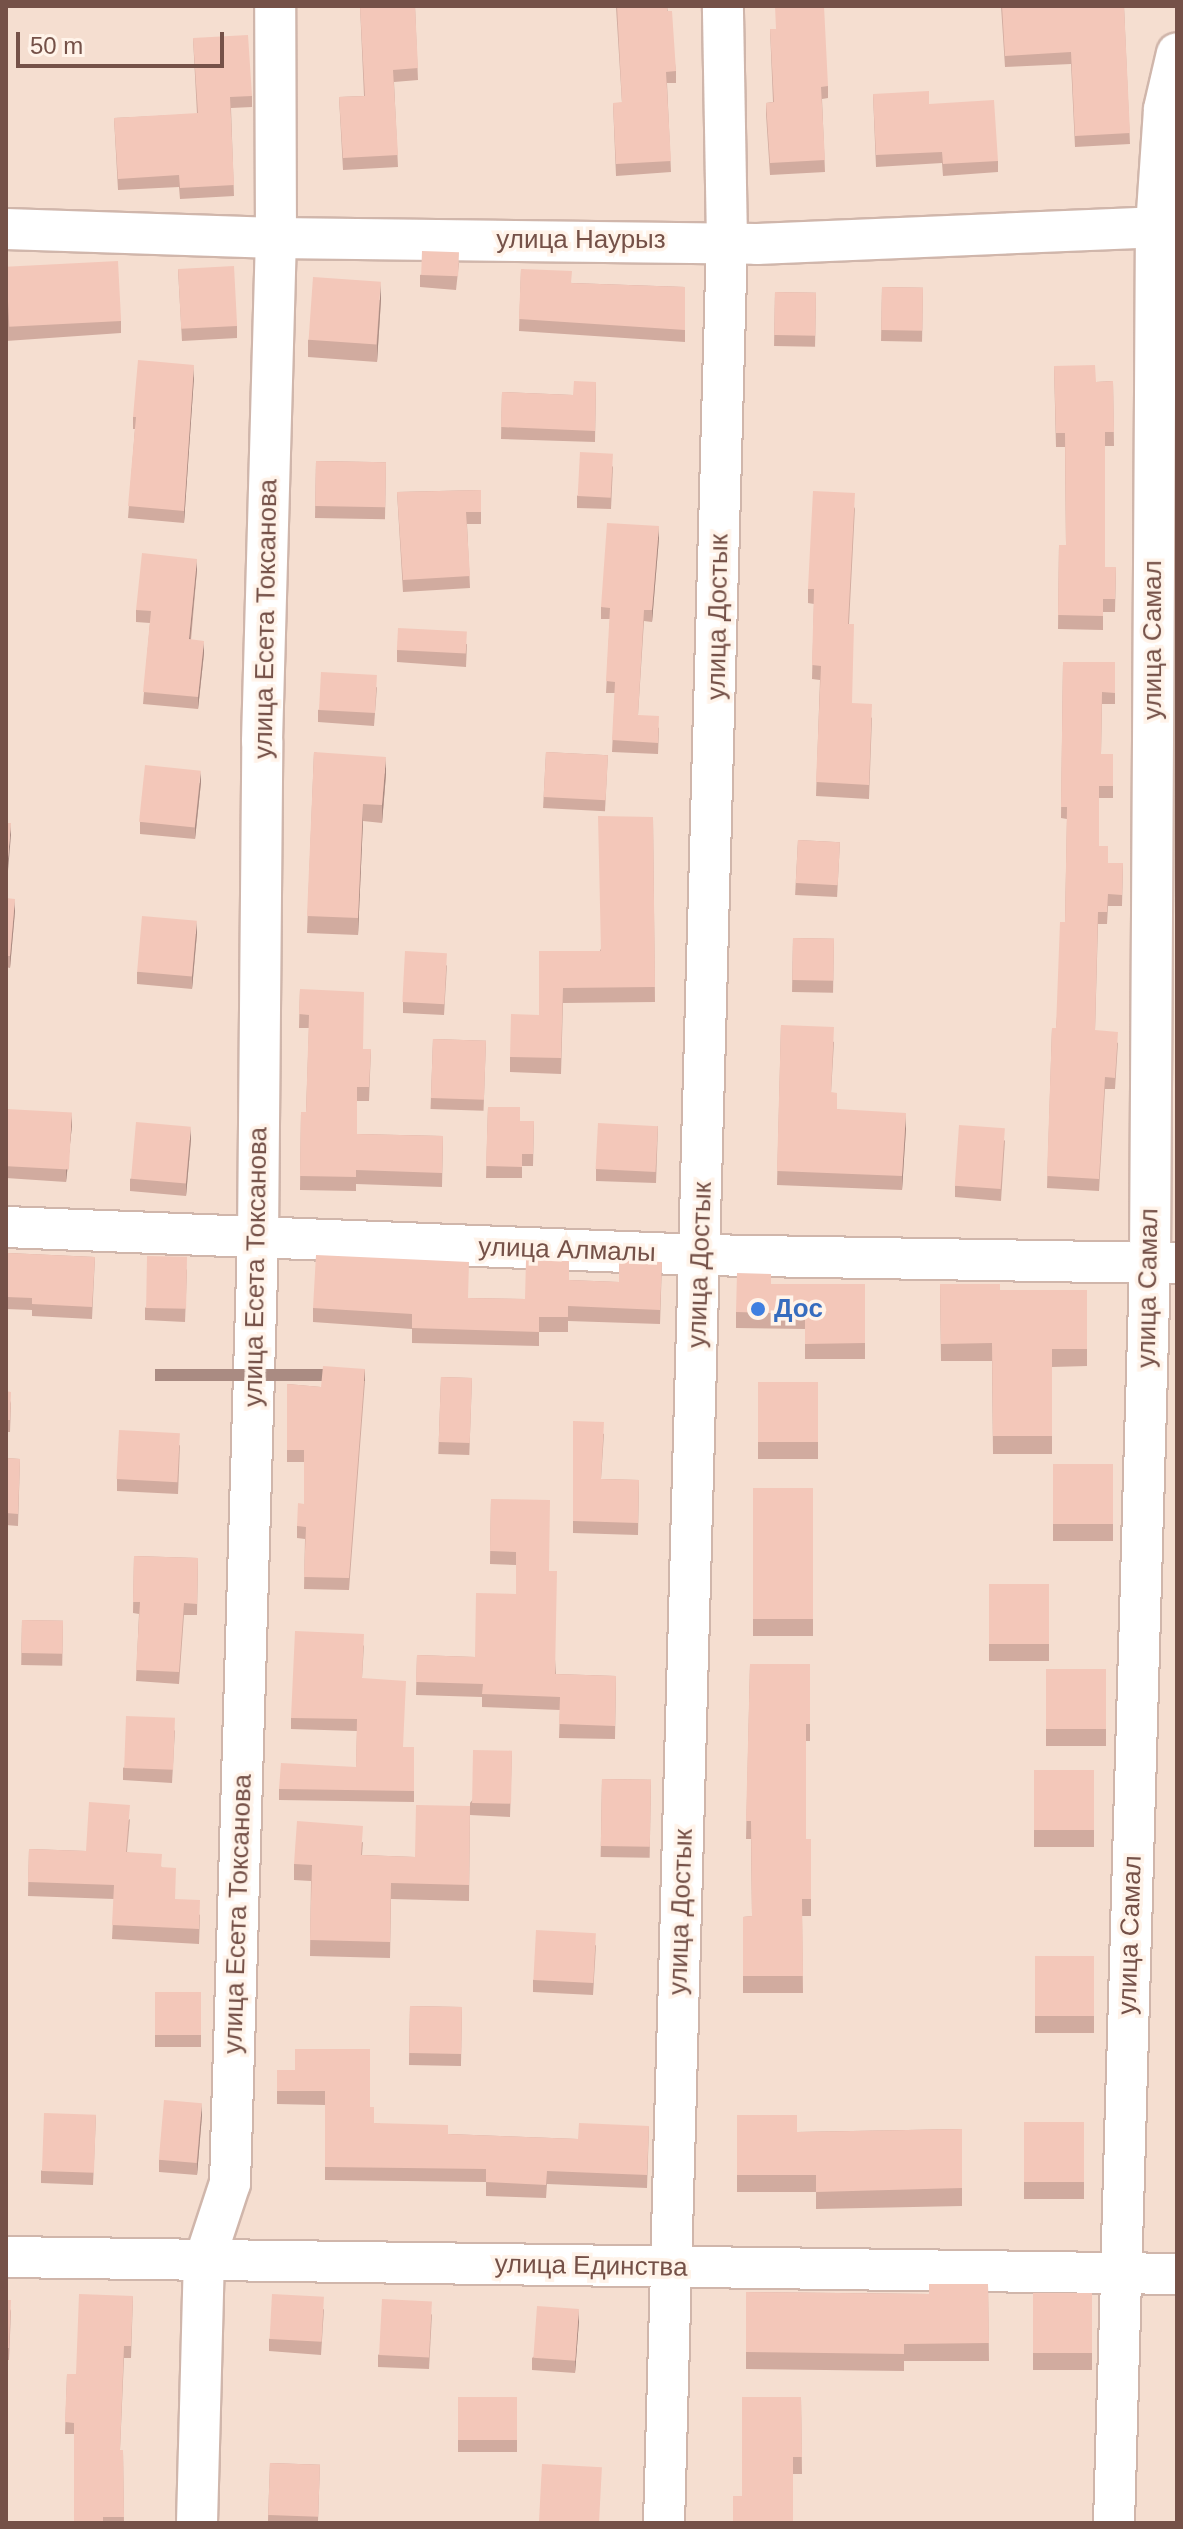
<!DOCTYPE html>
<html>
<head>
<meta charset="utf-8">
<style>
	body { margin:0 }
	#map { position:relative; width:1183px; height:2529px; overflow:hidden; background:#fdeee2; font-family:Arial,sans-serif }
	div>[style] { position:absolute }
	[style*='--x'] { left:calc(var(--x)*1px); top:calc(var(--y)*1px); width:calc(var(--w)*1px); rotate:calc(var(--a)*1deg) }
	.residential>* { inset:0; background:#f5ded0; transform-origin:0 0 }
	.roads { filter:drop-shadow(2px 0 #d0b6ab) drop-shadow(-2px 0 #d0b6ab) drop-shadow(0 2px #d0b6ab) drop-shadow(0 -2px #d0b6ab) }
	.minor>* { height:40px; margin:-20px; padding:0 20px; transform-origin:20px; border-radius:20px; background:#fff }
	.wall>* { inset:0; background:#d1ab9f; transform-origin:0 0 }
	.shaded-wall>* { inset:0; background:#aa8b82; transform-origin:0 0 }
	.building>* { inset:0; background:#f3c7b9; transform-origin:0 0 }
	.dots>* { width:22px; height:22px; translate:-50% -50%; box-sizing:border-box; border:4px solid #fff3e9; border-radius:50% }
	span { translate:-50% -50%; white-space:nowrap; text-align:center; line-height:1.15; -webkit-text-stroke:7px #fff3e9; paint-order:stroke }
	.street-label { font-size:26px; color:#755148 }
	.shop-label { font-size:26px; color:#366cbe; font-weight:700 }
	.left { translate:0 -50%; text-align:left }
	.frame { position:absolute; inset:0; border:8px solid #755148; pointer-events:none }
	.scale { position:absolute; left:16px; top:32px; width:208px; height:36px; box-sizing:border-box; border:4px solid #755148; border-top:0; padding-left:10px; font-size:24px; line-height:28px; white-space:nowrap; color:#755148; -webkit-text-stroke:6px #fff3e9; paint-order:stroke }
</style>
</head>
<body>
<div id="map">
	<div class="residential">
		<i style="left:6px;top:6px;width:1171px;height:2517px"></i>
	</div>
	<div class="roads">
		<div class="minor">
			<i style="--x:6;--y:229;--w:270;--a:1.9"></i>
			<i style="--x:276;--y:238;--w:481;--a:0.7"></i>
			<i style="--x:757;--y:244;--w:399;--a:-2.4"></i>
			<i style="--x:6;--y:1227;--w:695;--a:2.31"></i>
			<i style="--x:700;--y:1255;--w:477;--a:1"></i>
			<i style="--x:6;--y:2257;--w:1171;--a:0.83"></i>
			<i style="--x:197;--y:2523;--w:261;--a:-88.5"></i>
			<i style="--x:204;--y:2262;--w:83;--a:-71.8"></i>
			<i style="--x:230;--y:2183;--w:944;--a:-88.3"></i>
			<i style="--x:258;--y:1239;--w:498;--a:-89.5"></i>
			<i style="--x:262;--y:741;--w:503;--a:-88.41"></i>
			<i style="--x:276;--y:238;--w:232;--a:-90.2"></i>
			<i style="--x:664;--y:2523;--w:2282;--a:-88.42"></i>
			<i style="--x:727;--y:242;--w:236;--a:-91"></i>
			<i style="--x:1114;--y:2523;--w:1262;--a:-88.36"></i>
			<i style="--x:1150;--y:1262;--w:1035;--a:-89.67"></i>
			<i style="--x:1156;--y:227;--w:118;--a:-86.1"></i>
			<i style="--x:1164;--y:109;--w:57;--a:-76.9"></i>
		</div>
	</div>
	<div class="wall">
		<i style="clip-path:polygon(360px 6px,415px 6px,418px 80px,394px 82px,398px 167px,343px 170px,339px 97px,364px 96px)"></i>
		<i style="clip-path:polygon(611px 6px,667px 6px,676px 71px,676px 83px,667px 83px,671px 172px,616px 176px,613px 103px,622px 103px,616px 7px,611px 7px)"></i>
		<i style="clip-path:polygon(1001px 6px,1124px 6px,1130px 144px,1075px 147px,1071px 64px,1005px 67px)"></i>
		<i style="clip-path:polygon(770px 29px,775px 29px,828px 86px,828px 98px,822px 99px,825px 172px,770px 175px,766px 114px,766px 103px,773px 102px)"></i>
		<i style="clip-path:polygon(193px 38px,252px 96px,252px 107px,231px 108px,234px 196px,180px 199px,179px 187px,118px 190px,114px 118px,197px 114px)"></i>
		<i style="clip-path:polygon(873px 94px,929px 104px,998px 161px,998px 172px,943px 176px,942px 163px,876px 167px)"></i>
		<i style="clip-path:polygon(459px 263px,456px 290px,420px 287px,420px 275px)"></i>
		<i style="clip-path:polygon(6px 268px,121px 321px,121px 333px,6px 341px)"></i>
		<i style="clip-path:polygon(178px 269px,237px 326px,237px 338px,182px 341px)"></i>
		<i style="clip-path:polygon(521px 269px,572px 283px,685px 287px,685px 342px,519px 331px)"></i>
		<i style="left:882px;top:287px;width:41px;height:54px;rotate:1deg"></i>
		<i style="left:775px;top:292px;width:41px;height:54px;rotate:1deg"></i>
		<i style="clip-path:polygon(381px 299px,377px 362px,308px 357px,308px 340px)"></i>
		<i style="clip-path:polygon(1054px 366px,1096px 382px,1113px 381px,1114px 446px,1105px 446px,1105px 567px,1116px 567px,1115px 612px,1103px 612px,1103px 630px,1058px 629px,1059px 545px,1066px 545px,1065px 447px,1056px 447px)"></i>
		<i style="clip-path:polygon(194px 377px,184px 523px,128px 518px,135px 429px,133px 429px,133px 417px)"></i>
		<i style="clip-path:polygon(596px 382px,595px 442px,501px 439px,502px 392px,573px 395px)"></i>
		<i style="left:316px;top:461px;width:70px;height:57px;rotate:1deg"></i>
		<i style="clip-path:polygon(613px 466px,611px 509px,577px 508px,577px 496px)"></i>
		<i style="clip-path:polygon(481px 490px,481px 524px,467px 524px,470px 588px,403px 592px,397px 492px)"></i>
		<i style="clip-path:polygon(855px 507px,849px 624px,852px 703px,872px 718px,869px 799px,816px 796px,820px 680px,812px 679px,814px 604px,808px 603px,808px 589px)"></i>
		<i style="clip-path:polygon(659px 538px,652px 622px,644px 621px,638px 715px,659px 728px,658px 754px,612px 752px,615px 693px,606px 693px,610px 619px,601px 619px,601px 607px)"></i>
		<i style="clip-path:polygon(197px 570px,191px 640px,204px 653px,198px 709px,143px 704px,150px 623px,136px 622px,136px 610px)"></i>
		<i style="clip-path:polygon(467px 644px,466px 667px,397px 662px,397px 650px)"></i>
		<i style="clip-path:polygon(1063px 662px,1115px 662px,1115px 704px,1102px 704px,1101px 754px,1113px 754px,1113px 798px,1099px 798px,1099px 846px,1108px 863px,1123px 863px,1122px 906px,1108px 906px,1107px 924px,1098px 924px,1095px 1031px,1118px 1043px,1115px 1089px,1105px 1089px,1099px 1191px,1047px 1188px,1052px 1028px,1056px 1028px,1065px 922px,1067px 819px,1061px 818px)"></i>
		<i style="clip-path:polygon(377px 687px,374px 726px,318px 722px,318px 710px)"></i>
		<i style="clip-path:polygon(314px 752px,386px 774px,382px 823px,363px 821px,358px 935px,307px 933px)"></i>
		<i style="left:546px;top:752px;width:62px;height:56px;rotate:3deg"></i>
		<i style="clip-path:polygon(201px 782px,195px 839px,140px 834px,140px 822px)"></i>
		<i style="clip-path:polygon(653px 817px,655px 1002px,563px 1003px,561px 1074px,510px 1072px,510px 1057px,539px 1015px,539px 951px,600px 951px)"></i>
		<i style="left:798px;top:840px;width:42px;height:55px;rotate:3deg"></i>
		<i style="clip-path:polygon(6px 898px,15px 911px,10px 968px,6px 967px)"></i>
		<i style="clip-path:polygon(197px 933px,192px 989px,137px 984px,137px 972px)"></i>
		<i style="left:793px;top:938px;width:41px;height:54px;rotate:1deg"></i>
		<i style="clip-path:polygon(447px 965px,444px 1015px,403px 1013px,403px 1002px)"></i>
		<i style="clip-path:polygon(300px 989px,363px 1049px,371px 1049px,369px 1101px,357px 1101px,357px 1134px,443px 1136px,442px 1187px,356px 1184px,356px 1191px,300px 1190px,301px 1112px,306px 1112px,309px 1028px,299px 1028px)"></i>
		<i style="clip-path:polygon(781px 1025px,834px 1042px,831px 1093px,837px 1109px,906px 1128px,902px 1190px,777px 1185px)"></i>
		<i style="left:433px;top:1039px;width:53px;height:70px;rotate:2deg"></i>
		<i style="clip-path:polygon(488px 1107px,520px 1121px,534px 1121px,533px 1166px,522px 1166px,522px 1178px,486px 1178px)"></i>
		<i style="clip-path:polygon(6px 1109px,72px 1125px,66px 1182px,6px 1178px)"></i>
		<i style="clip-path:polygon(658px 1126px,656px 1183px,596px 1181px,596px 1169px)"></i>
		<i style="clip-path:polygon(191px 1139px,186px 1196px,130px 1191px,130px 1179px)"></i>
		<i style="clip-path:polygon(1005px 1140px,1001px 1201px,955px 1197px,955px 1186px)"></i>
		<i style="clip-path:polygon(6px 1244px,8px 1253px,95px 1257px,92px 1319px,32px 1316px,32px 1310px,6px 1309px)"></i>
		<i style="clip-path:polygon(662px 1262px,660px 1324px,568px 1321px,568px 1332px,539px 1332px,539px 1346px,412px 1343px,412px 1329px,313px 1322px,313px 1308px,468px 1298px,525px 1299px,569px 1280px,619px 1282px)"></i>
		<i style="clip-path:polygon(187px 1269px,185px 1322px,145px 1320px,145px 1308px)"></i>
		<i style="clip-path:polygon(771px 1284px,865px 1284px,865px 1359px,805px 1359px,805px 1329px,736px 1328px,736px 1312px)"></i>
		<i style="clip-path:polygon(940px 1284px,1000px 1290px,1087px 1290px,1087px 1366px,1052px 1367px,1052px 1454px,993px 1454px,992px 1361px,941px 1361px)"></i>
		<i style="left:441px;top:1377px;width:31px;height:77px;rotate:2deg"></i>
		<i style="clip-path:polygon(365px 1381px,349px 1590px,304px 1589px,305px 1539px,297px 1538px,297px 1526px,304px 1504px,304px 1462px,287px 1462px,287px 1384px,321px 1387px)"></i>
		<i style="left:818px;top:1382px;width:77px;height:60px;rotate:90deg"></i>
		<i style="clip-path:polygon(6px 1391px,11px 1403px,10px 1432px,6px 1432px)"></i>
		<i style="clip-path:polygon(573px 1421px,604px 1434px,601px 1479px,639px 1480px,638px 1535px,573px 1533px)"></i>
		<i style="clip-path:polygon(180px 1445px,178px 1494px,117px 1491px,117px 1479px)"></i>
		<i style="clip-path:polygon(6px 1458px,20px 1459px,18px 1526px,6px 1525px)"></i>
		<i style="left:1053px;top:1464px;width:60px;height:77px"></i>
		<i style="left:753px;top:1488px;width:60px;height:148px"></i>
		<i style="clip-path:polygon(491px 1499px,549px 1571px,556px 1674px,616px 1676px,615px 1739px,559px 1738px,560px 1710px,482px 1707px,482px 1697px,416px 1695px,417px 1655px,475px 1657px,516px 1594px,516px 1565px,490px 1564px)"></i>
		<i style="clip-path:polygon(134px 1556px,198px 1558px,197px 1615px,184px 1615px,179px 1684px,136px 1681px,139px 1614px,133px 1613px)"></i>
		<i style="left:1049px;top:1584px;width:77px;height:60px;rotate:90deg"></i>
		<i style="left:22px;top:1620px;width:41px;height:45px;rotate:1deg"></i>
		<i style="clip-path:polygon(364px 1645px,362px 1678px,403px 1747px,414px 1747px,414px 1802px,279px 1800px,279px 1789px,356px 1767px,357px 1731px,291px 1729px,291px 1718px)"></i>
		<i style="clip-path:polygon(750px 1664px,810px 1664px,810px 1741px,806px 1741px,806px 1839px,811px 1839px,811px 1916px,802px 1916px,803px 1993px,743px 1993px,743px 1917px,752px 1916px,751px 1839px,746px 1839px)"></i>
		<i style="left:1046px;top:1669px;width:60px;height:77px"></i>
		<i style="clip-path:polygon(175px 1730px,172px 1783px,123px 1780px,123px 1768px)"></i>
		<i style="clip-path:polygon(512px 1751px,510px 1817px,470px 1815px,470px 1803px)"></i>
		<i style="left:1034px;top:1770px;width:60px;height:77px"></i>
		<i style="left:602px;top:1779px;width:49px;height:78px;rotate:1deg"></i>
		<i style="clip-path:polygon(470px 1806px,469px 1901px,391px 1899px,390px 1958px,310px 1956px,311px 1881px,294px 1880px,294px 1864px,363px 1842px,362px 1855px,415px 1857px)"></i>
		<i style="clip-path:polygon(130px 1819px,127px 1852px,162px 1867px,175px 1899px,200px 1915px,199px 1944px,112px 1939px,114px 1899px,28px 1896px,29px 1849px,86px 1851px)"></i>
		<i style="clip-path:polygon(596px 1945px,593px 1995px,533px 1992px,533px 1980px)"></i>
		<i style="left:1035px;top:1956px;width:59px;height:77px"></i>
		<i style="left:155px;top:1992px;width:46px;height:55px"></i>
		<i style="left:410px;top:2006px;width:52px;height:59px;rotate:1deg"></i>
		<i style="clip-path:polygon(277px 2070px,370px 2107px,374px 2123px,448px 2134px,578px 2139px,649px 2126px,647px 2188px,547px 2184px,546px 2198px,486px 2196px,486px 2182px,325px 2180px,325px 2105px,277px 2104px)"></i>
		<i style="clip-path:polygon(96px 2115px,93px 2185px,41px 2183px,41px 2171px)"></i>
		<i style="clip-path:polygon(202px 2115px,197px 2175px,159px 2172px,159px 2160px)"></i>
		<i style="clip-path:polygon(737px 2115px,797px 2132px,962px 2129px,962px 2206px,816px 2209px,816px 2192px,737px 2192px)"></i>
		<i style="left:1084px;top:2122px;width:77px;height:60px;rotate:90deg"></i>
		<i style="clip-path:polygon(988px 2284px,989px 2361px,904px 2361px,904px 2371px,746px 2369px,746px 2292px,929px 2294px)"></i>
		<i style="left:1033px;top:2293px;width:59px;height:77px"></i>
		<i style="clip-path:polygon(133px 2296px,131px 2358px,124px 2358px,120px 2450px,123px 2450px,124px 2523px,74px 2523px,74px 2434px,65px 2434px,67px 2374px,76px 2374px)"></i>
		<i style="clip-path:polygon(6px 2300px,11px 2311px,9px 2360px,6px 2360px)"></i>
		<i style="clip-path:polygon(324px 2309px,321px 2355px,269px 2351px,269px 2339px)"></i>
		<i style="clip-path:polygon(432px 2314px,429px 2369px,378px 2367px,378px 2355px)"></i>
		<i style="clip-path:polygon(579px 2321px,575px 2373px,532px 2370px,532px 2358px)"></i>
		<i style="left:458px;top:2397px;width:59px;height:55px"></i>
		<i style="clip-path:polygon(801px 2397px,802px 2474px,793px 2474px,742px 2496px)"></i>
		<i style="left:270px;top:2463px;width:50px;height:60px;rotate:2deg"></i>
	</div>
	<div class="shaded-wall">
		<i style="clip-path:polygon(381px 282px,381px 299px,377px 362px,377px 344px)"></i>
		<i style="clip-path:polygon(194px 365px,194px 377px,184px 523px,184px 511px)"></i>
		<i style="clip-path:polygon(659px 526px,659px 538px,652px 622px,652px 610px)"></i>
		<i style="clip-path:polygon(197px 559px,197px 570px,189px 651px,189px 639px)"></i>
		<i style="clip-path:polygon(204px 641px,204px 653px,198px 709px,198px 697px)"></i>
		<i style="clip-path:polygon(386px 757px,386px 774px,382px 823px,382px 805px)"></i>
		<i style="clip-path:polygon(201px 771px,201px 782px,195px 839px,195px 827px)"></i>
		<i style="clip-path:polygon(363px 804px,363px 821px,358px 935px,358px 918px)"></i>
		<i style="clip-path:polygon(11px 823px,11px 835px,6px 894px,6px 882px)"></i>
		<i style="clip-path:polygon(15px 899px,15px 911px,10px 968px,10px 956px)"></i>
		<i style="clip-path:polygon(197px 921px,197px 933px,192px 989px,192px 977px)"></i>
		<i style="clip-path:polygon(72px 1113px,72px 1125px,66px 1182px,66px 1170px)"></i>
		<i style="clip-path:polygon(906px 1113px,906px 1128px,902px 1190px,902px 1176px)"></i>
		<i style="clip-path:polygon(191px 1127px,191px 1139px,186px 1196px,186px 1184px)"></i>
		<i style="left:365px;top:1369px;width:12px;height:210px;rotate:90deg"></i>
		<i style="clip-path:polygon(202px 2103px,202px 2115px,197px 2175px,197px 2164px)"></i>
		<i style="clip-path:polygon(579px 2309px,579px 2321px,575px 2373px,575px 2361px)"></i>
	</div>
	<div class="building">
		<i style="clip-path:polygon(360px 6px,415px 6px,418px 68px,393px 70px,398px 155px,343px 158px,339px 97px,365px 96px)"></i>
		<i style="clip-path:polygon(617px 6px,667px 6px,667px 11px,672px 11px,676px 71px,666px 72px,671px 161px,616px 164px,613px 103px,622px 102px)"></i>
		<i style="clip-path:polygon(775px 6px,824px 6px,828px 86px,821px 87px,825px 160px,770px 163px,766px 103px,774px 102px,770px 29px,776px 29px)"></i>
		<i style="clip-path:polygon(1002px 6px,1124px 6px,1130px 133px,1075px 136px,1071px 52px,1005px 56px)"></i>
		<i style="clip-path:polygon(248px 35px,252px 96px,230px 97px,234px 185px,180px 188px,179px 175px,118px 179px,114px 118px,198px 113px,193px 38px)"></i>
		<i style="clip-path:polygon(929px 91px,929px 104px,994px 100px,998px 161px,943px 164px,942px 152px,876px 155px,873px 94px)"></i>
		<i style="left:422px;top:251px;width:37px;height:24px;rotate:2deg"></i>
		<i style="left:118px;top:261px;width:60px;height:112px;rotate:87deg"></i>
		<i style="left:234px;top:266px;width:60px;height:56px;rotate:87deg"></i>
		<i style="clip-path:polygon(521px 269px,572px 271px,571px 283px,685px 287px,685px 330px,519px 319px)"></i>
		<i style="left:313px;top:277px;width:68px;height:63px;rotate:4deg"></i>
		<i style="left:882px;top:287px;width:41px;height:43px;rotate:1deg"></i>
		<i style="left:775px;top:292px;width:41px;height:43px;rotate:1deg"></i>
		<i style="clip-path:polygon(138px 360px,194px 365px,184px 511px,128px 506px,136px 417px,133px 417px)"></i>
		<i style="clip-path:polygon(1095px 365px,1096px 382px,1113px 381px,1114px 432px,1105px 432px,1105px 567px,1116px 567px,1115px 599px,1103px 599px,1103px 616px,1058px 615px,1059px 545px,1066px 545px,1065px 433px,1056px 433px,1054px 366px)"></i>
		<i style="clip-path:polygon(574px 381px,596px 382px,595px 431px,501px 427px,502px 392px,573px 395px)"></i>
		<i style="left:580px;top:452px;width:33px;height:44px;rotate:3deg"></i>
		<i style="left:316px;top:461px;width:70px;height:45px;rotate:1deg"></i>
		<i style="clip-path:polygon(481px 490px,481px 512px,466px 512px,470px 576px,403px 580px,397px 492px)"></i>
		<i style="clip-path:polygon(813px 491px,855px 493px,848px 624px,854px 624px,852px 703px,872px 704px,869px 785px,816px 782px,821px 666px,812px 665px,814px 589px,808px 589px)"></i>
		<i style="clip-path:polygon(607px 523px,659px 526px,652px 610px,644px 610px,638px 715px,659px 716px,658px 743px,612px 740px,615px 682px,606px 681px,610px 608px,601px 607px)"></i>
		<i style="clip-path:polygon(142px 553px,197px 559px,189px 639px,204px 641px,198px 697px,143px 692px,151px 611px,136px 610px)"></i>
		<i style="left:398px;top:628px;width:69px;height:22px;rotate:3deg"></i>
		<i style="clip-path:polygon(1063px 662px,1115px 662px,1115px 693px,1102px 692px,1101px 754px,1113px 754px,1113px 786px,1099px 786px,1099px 846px,1108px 846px,1108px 863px,1123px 863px,1122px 895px,1108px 894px,1107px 912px,1098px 912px,1095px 1030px,1118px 1032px,1115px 1078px,1105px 1077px,1099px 1179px,1047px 1176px,1052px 1028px,1056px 1028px,1060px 922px,1065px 922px,1067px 807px,1061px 807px)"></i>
		<i style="left:321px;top:672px;width:56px;height:38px;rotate:3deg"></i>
		<i style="clip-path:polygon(314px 752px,386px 757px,382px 805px,363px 804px,358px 918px,307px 916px)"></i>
		<i style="left:546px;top:752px;width:62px;height:45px;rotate:3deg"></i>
		<i style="left:145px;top:765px;width:56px;height:57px;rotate:6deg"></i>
		<i style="clip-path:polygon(598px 816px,653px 817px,655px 987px,563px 988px,561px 1058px,510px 1057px,511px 1014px,539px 1015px,539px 951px,601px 951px)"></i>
		<i style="clip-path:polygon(6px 823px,11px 823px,6px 882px)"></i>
		<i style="left:798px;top:840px;width:42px;height:43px;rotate:3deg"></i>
		<i style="clip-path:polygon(6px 898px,15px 899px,10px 956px,6px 956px)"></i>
		<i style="left:142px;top:916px;width:55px;height:56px;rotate:5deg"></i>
		<i style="left:793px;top:938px;width:41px;height:42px;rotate:1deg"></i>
		<i style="left:405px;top:951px;width:42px;height:51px;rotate:3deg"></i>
		<i style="clip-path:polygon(300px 989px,364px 992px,363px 1049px,371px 1049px,369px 1087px,357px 1087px,357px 1134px,443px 1136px,442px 1173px,356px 1170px,356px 1177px,300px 1176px,301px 1112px,306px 1112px,309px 1015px,299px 1014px)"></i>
		<i style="clip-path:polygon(781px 1025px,834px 1027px,831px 1092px,837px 1093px,837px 1109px,906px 1113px,902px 1176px,777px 1171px)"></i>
		<i style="left:433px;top:1039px;width:53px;height:59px;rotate:2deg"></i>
		<i style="clip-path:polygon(488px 1107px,520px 1107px,520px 1121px,534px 1121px,533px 1154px,522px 1154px,522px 1167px,486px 1166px)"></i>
		<i style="left:6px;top:1109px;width:66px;height:57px;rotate:3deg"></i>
		<i style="left:136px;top:1122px;width:55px;height:57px;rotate:5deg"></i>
		<i style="left:598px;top:1123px;width:60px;height:46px;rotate:3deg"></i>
		<i style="left:959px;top:1125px;width:46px;height:61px;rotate:4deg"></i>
		<i style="clip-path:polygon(6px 1244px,8px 1244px,8px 1253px,95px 1257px,92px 1307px,32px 1304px,32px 1298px,6px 1297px)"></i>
		<i style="clip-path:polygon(316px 1255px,469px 1262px,468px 1298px,525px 1299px,526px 1260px,569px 1261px,569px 1280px,619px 1282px,619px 1260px,662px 1262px,660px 1310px,568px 1306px,568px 1317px,539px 1317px,539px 1332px,412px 1328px,412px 1314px,313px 1308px)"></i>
		<i style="left:147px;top:1256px;width:40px;height:52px;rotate:1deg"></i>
		<i style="clip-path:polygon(737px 1273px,771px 1274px,771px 1284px,865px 1284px,865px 1343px,805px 1344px,805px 1314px,736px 1312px)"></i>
		<i style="clip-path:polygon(940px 1284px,1000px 1284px,1000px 1290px,1087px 1290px,1087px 1349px,1052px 1349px,1052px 1436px,993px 1436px,992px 1343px,941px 1344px)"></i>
		<i style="clip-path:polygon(323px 1366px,365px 1369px,349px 1578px,304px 1577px,306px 1527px,297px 1526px,298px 1503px,304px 1504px,304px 1450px,287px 1450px,287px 1384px,321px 1387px)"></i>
		<i style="left:441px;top:1377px;width:31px;height:65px;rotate:2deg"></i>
		<i style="left:818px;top:1382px;width:60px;height:60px;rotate:90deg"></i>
		<i style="clip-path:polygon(6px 1391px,11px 1392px,10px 1420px,6px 1420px)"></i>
		<i style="clip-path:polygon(573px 1421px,604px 1422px,601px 1479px,639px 1480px,638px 1523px,573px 1521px)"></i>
		<i style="left:119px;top:1430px;width:61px;height:49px;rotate:3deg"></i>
		<i style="clip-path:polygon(6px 1458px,20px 1459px,18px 1514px,6px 1513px)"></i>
		<i style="left:1053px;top:1464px;width:60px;height:60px"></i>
		<i style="left:753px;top:1488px;width:60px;height:131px"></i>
		<i style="clip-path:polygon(491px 1499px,550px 1500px,549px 1571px,557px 1571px,555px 1674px,616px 1676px,615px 1726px,559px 1724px,560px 1697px,482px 1694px,483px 1684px,416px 1682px,417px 1655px,475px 1657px,476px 1593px,516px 1594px,516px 1552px,490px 1551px)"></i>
		<i style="clip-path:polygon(134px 1556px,198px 1558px,197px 1604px,184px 1603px,179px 1672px,136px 1670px,140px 1602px,133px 1602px)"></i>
		<i style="left:1049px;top:1584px;width:60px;height:60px;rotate:90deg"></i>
		<i style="left:22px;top:1620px;width:41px;height:33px;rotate:1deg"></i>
		<i style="clip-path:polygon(295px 1631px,364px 1634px,362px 1678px,406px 1681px,403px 1747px,414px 1747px,414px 1791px,279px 1789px,281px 1763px,356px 1767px,357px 1719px,291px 1718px)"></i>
		<i style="clip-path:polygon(750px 1664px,810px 1664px,810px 1724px,806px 1724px,806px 1839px,811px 1839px,811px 1899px,802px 1899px,803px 1976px,743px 1976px,743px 1917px,752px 1916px,751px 1821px,746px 1821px)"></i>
		<i style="left:1046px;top:1669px;width:60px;height:60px"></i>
		<i style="left:126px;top:1716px;width:49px;height:52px;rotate:2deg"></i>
		<i style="left:473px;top:1750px;width:39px;height:53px;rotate:1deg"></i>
		<i style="left:1034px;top:1770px;width:60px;height:60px"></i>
		<i style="left:602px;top:1779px;width:49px;height:67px;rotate:1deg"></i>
		<i style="clip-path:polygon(89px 1802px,130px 1805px,126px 1852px,162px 1854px,161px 1867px,176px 1868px,175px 1899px,200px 1900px,199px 1929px,112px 1925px,114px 1885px,28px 1882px,29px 1849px,86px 1851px)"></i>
		<i style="clip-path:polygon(416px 1805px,470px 1806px,469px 1885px,391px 1883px,390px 1942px,310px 1940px,312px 1865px,294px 1864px,297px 1821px,363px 1826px,361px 1855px,415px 1857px)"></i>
		<i style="left:536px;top:1930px;width:60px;height:50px;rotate:3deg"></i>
		<i style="left:1035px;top:1956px;width:59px;height:60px"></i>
		<i style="left:155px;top:1992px;width:46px;height:43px"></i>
		<i style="left:410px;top:2006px;width:52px;height:47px;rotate:1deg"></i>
		<i style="clip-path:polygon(295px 2049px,370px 2049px,370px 2107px,374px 2107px,374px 2123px,448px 2125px,448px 2134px,578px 2139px,579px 2123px,649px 2126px,647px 2175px,547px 2171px,546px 2185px,486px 2182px,486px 2169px,325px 2167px,325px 2091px,277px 2091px,277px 2070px,295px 2070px)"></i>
		<i style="left:164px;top:2100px;width:38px;height:60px;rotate:5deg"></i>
		<i style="left:44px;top:2113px;width:52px;height:58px;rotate:2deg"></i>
		<i style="clip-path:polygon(737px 2115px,797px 2115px,797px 2132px,962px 2129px,962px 2188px,816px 2192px,816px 2175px,737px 2175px)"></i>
		<i style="left:1084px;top:2122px;width:60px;height:60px;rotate:90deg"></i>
		<i style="clip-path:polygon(929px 2284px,988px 2284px,989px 2343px,904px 2344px,904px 2354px,746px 2352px,746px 2292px,929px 2294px)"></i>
		<i style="left:1033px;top:2293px;width:59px;height:60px"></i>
		<i style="clip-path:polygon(79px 2294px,133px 2296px,131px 2346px,124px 2346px,120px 2450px,123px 2450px,124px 2517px,103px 2517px,103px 2523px,74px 2523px,74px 2423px,65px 2422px,67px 2374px,76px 2374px)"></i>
		<i style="left:272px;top:2294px;width:52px;height:45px;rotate:3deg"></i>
		<i style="left:382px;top:2299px;width:50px;height:56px;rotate:3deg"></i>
		<i style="clip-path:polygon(6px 2300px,11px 2300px,9px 2348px,6px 2348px)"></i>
		<i style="left:537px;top:2306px;width:42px;height:52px;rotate:4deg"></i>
		<i style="left:458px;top:2397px;width:59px;height:43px"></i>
		<i style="clip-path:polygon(742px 2397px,801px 2397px,802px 2457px,793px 2457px,793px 2523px,733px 2523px,733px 2496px,742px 2496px)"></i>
		<i style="left:270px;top:2463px;width:50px;height:52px;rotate:2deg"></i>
		<i style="left:542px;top:2464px;width:60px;height:59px;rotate:3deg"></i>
	</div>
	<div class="dots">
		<i style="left:758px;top:1309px;background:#3f7fe0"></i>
	</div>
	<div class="street-label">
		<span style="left:581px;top:240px">улица Наурыз</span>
		<span style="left:718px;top:617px;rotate:-89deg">улица Достык</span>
		<span style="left:266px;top:619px;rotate:-89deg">улица Есета Токсанова</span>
		<span style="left:1153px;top:640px;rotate:-90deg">улица Самал</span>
		<span style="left:567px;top:1250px;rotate:2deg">улица Алмалы</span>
		<span style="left:700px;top:1265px;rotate:-88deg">улица Достык</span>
		<span style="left:256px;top:1267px;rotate:-89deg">улица Есета Токсанова</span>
		<span style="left:1148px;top:1288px;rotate:-89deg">улица Самал</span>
		<span style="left:681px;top:1912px;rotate:-88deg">улица Достык</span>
		<span style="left:238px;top:1914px;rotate:-88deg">улица Есета Токсанова</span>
		<span style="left:1130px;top:1935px;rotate:-88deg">улица Самал</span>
		<span style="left:591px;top:2266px;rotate:1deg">улица Единства</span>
	</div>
	<div class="shop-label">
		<span class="left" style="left:774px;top:1309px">Дос</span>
	</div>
	<div class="frame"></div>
	<div class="scale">50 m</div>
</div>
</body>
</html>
